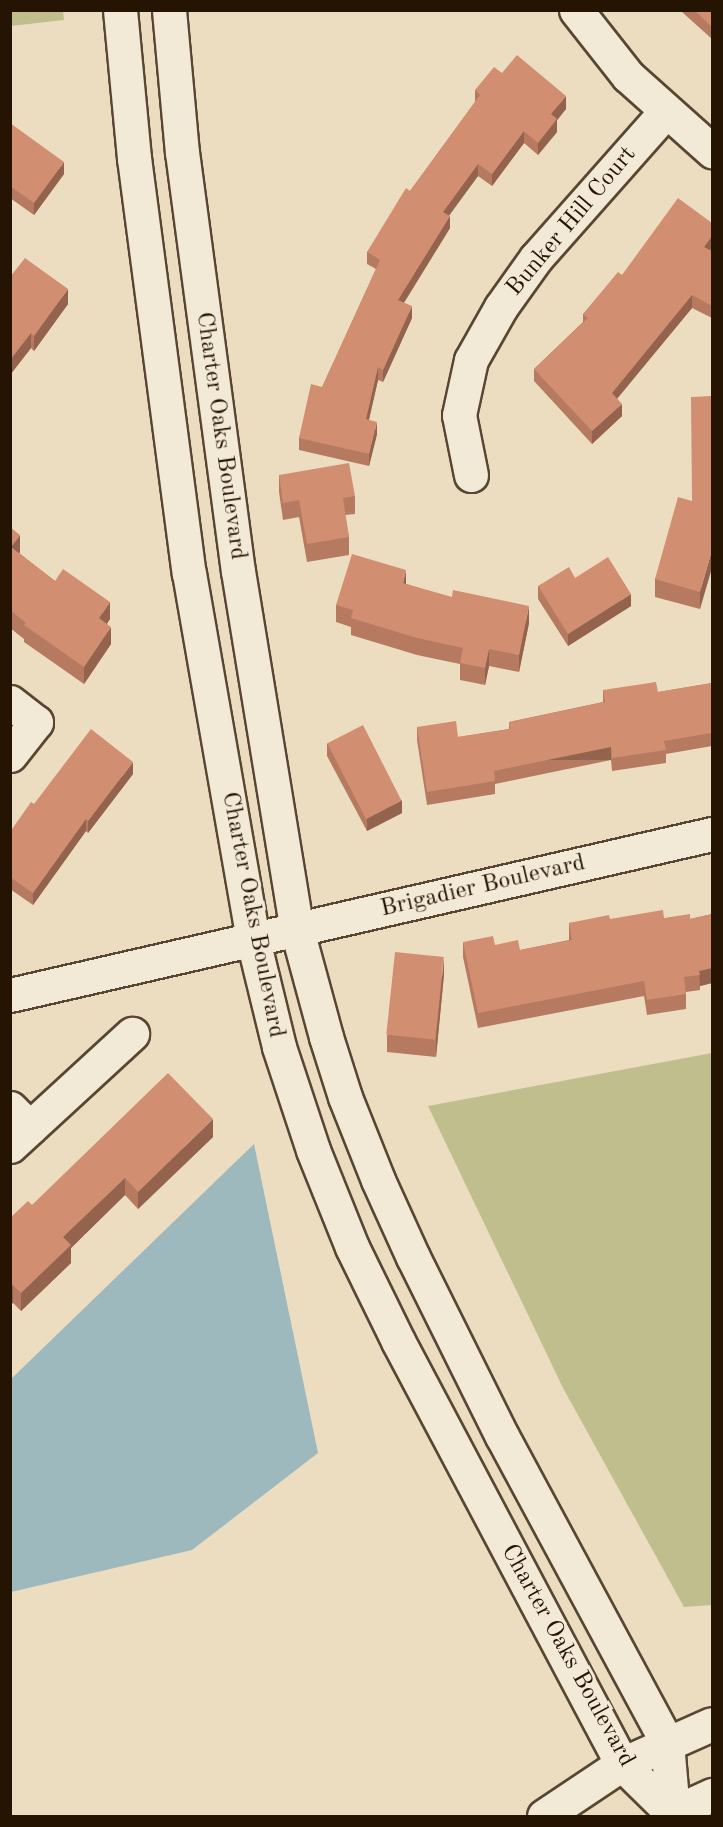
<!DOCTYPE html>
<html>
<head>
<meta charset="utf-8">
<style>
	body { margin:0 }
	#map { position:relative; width:723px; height:1827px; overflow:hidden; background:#ecddc1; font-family:"Old Standard TT",serif }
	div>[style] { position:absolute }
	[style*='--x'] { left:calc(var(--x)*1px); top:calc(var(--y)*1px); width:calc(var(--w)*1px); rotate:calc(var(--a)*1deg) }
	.green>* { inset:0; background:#c0be8d }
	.water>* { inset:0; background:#9db9bd }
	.roads { filter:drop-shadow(2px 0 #584632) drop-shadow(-2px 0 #584632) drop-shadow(0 2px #584632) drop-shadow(0 -2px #584632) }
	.minor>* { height:33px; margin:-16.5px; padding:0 16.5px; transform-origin:16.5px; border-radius:16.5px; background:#f3e9d7 }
	.wall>* { inset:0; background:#b57a60 }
	.shaded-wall>* { inset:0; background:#93634e; transform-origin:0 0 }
	.building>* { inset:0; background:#d28e70; transform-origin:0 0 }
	span { translate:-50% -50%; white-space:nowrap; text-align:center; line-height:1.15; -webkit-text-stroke:6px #f3e9d7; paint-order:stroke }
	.street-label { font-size:24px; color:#261402 }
	.frame { position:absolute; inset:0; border:12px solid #261402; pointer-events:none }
</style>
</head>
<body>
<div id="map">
	<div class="green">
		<i style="clip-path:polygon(10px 11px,63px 11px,64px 20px,11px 26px)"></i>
		<i style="clip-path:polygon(712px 1053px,712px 1605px,684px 1607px,563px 1388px,428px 1106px)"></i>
	</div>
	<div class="water">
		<i style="clip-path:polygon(254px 1144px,318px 1453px,192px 1550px,11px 1592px,11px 1379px)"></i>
	</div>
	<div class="roads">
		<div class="minor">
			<i style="--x:120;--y:10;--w:149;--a:84.6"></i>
			<i style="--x:134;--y:158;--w:419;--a:82.5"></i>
			<i style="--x:189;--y:573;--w:373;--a:80.1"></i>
			<i style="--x:253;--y:940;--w:110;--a:76.3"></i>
			<i style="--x:279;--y:1047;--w:108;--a:71.7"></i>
			<i style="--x:313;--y:1150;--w:105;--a:68.1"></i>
			<i style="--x:352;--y:1247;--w:105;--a:63.9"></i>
			<i style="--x:398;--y:1341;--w:479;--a:62.1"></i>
			<i style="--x:622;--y:1764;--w:74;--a:44.5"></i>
			<i style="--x:169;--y:10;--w:143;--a:84.8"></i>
			<i style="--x:182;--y:152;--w:423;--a:82.4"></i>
			<i style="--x:238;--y:571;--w:364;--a:80.7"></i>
			<i style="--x:297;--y:930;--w:111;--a:74.8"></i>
			<i style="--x:326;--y:1037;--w:63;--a:72.4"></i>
			<i style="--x:345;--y:1097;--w:89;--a:68.3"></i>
			<i style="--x:378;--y:1180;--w:85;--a:65.6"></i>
			<i style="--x:413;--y:1257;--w:200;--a:63.6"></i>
			<i style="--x:502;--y:1436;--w:349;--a:61.7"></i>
			<i style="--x:667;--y:1743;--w:69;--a:85"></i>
			<i style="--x:576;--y:10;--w:84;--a:51.8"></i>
			<i style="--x:628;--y:76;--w:113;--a:41.8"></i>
			<i style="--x:471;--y:475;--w:61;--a:-101.3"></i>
			<i style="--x:459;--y:415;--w:56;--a:-77.7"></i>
			<i style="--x:471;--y:360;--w:61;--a:-60.5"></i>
			<i style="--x:501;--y:307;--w:60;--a:-54.5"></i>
			<i style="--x:536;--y:258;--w:195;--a:-48.5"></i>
			<i style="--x:10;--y:702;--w:33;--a:38"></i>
			<i style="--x:36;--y:722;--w:42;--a:128.2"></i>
			<i style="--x:10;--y:995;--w:720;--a:-12.92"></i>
			<i style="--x:10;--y:1108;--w:28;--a:45"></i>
			<i style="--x:10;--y:1146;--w:166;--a:-42.6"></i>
			<i style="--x:544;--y:1816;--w:94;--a:-33.7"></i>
			<i style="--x:622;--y:1764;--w:98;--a:-24"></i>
			<i style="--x:666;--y:1816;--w:51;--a:-24.5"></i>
		</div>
	</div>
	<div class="wall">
		<i style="clip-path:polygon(682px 10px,712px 10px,712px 39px,682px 12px)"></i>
		<i style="clip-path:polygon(502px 73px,566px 109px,557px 119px,557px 132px,538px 155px,524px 143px,492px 186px,478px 176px,449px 215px,450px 228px,404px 303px,412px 318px,383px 382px,378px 380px,369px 420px,377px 434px,369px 466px,299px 450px,299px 438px,376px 269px,367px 264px,367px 252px,410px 191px,475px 102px,475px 90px)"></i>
		<i style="clip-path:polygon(10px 123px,64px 174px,34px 215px,10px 198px)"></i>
		<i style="clip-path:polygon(712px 223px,712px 248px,711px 250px,712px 251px,712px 318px,692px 308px,617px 398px,622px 416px,592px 444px,534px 381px,534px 369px,583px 322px,583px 314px,622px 275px)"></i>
		<i style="clip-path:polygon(10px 277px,68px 304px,34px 351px,31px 348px,10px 375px)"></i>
		<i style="clip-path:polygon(712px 396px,700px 609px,655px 597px,655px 579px,692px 501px)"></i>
		<i style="clip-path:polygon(279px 475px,355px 496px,355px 514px,345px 515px,349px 537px,349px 555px,307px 562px,299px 517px,283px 520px,279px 492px)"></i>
		<i style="clip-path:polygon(10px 527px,20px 552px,19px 553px,55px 581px,110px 619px,107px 624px,111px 644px,84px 684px,24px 642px,24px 639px,10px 628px)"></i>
		<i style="clip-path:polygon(575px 578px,631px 606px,568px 646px,538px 599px,538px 586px)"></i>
		<i style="clip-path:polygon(406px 584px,529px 623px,519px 672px,489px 666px,485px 685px,460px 680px,460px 664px,417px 655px,351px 635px,351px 627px,336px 622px,336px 605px)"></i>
		<i style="clip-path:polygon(712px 683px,712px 746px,666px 754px,666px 763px,612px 771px,611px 760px,495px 784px,495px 794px,427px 805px,417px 740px,417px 727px,458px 737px,509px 729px,509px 722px,603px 702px,603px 690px,658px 692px)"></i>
		<i style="clip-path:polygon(327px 743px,402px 813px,367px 831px,327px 756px)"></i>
		<i style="clip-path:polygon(133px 774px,88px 833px,86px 831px,33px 905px,10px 889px,10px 832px,34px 804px)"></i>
		<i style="clip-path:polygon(712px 914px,712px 983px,700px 986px,700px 990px,686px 992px,686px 1009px,647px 1015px,644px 996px,478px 1028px,463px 957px,463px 942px,495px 945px,520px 950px,569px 940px,569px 923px,610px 919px,664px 918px,690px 919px)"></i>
		<i style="clip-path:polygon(444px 974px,436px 1057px,387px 1052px,387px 1035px)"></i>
		<i style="clip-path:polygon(213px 1137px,138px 1209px,125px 1195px,71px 1248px,71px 1263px,21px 1311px,13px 1303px,10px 1218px,32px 1205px)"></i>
	</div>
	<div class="shaded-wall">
		<i style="clip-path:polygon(566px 96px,566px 109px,555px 123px,557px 119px,557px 132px,538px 155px,538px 143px,551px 114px)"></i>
		<i style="clip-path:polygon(524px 131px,524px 143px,492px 186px,492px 174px)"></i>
		<i style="clip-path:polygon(64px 162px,64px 174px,34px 215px,34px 203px)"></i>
		<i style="clip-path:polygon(478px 164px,478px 176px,443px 224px,443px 212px)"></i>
		<i style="clip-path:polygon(450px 216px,450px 228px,398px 312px,398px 300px)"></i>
		<i style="clip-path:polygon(712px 236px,712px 248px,704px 259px,704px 247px)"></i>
		<i style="clip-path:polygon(68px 289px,68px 304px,34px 351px,34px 336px)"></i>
		<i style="clip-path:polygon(692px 295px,692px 308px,612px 405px,612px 393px)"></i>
		<i style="clip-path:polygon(412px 306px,412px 318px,383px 382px,383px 370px)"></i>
		<i style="clip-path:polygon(31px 333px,31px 348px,10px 375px,10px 360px)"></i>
		<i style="clip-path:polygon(378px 367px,378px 380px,366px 432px,366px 419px)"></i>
		<i style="clip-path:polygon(622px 404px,622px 416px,592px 444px,592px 431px)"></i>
		<i style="clip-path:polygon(377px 422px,377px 434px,369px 466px,369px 454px)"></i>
		<i style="clip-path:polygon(20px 535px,20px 552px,11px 564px,11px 547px)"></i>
		<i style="clip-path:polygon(712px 550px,712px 568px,700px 609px,700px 592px)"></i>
		<i style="clip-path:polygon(406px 570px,406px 587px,403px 583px)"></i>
		<i style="clip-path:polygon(631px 594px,631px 606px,568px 646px,568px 634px)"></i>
		<i style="clip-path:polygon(110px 602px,110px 619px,99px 635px,99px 618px)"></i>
		<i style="clip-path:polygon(529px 606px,529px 623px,519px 672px,519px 655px)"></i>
		<i style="clip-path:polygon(111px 627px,111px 644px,84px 684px,84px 667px)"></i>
		<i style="clip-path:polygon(489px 649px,489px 666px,485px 685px,485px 668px)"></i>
		<i style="left:611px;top:747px;width:13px;height:119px;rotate:90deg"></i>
		<i style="clip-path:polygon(133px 762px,133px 774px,88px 833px,88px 821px)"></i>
		<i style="clip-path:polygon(402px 800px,402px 813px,367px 831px,367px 819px)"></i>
		<i style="clip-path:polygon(86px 819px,86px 831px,33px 905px,33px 893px)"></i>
		<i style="clip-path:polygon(444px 957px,444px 974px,436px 1057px,436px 1040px)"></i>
		<i style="clip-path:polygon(712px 968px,712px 983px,700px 986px,699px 971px)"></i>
		<i style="clip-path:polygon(213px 1119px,213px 1137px,138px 1209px,138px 1192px)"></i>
		<i style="clip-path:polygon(125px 1178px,125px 1195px,71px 1248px,71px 1263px,21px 1311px,21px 1293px,63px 1237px)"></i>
		<i style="clip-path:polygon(13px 1285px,13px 1303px,10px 1305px,10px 1287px)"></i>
	</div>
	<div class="building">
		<i style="clip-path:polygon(694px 10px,712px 10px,712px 27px)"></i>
		<i style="clip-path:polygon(517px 55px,566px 96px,551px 114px,557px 119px,538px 143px,524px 131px,492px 174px,478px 164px,443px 212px,450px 216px,398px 300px,412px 306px,383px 370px,378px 367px,366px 419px,377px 422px,369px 454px,299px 438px,311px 384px,322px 387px,380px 260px,367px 252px,406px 188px,410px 191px,480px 95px,475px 90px,494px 67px,502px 73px)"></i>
		<i style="clip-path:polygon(10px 123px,64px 162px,34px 203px,10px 186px)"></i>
		<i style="clip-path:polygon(678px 198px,712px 223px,712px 236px,704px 247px,712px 251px,712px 306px,692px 295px,612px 393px,622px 404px,592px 431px,534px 369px,588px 318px,583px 314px,618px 272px,622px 275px)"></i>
		<i style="clip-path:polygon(25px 258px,68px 289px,34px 336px,31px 333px,10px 360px,10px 277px)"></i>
		<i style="clip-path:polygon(712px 396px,712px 550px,700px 592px,655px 579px,678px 497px,692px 501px,691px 397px)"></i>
		<i style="clip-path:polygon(349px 463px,355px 496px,343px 498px,349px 537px,307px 544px,299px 500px,283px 503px,279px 475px)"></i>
		<i style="clip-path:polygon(10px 527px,20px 535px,11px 547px,55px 581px,63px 569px,110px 602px,99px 618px,111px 627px,84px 667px,24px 625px,26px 623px,10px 610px)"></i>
		<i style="clip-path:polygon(352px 554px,406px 570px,403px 583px,452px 597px,453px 590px,529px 606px,519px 655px,489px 649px,485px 668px,460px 663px,463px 648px,417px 638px,351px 618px,353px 610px,336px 605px)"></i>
		<i style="clip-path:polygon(608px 557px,631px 594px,568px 634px,538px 586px,569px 567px,575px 578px)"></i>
		<i style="clip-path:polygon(656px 682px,658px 692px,712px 683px,712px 733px,664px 741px,666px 750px,612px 758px,611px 747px,494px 771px,495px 781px,427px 792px,417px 727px,456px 721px,458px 737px,510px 729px,509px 722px,605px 702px,603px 690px)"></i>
		<i style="left:363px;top:725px;width:85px;height:40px;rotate:63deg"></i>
		<i style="clip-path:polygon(91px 729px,133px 762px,88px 821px,86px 819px,33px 893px,10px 877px,10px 832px,31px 802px,34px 804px)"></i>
		<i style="clip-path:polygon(663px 910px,664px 918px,690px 914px,690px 919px,712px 914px,712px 968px,699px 971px,700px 975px,684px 977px,686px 994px,647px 1000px,644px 981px,478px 1013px,463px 942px,493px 936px,495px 945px,518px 940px,520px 950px,572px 940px,569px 923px,609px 915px,610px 919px)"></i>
		<i style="left:395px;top:952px;width:49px;height:83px;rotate:6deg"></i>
		<i style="clip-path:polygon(168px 1073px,213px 1119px,138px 1192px,125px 1178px,63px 1237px,71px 1245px,21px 1293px,13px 1285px,10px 1287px,10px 1218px,28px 1201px,32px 1205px)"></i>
	</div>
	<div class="street-label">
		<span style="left:572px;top:222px;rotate:-50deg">Bunker Hill Court</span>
		<span style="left:220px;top:436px;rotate:82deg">Charter Oaks Boulevard</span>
		<span style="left:483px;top:887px;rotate:-13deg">Brigadier Boulevard</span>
		<span style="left:252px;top:915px;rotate:79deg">Charter Oaks Boulevard</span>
		<span style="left:567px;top:1656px;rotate:61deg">Charter Oaks Boulevard</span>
	</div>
	<div class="frame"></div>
</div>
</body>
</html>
